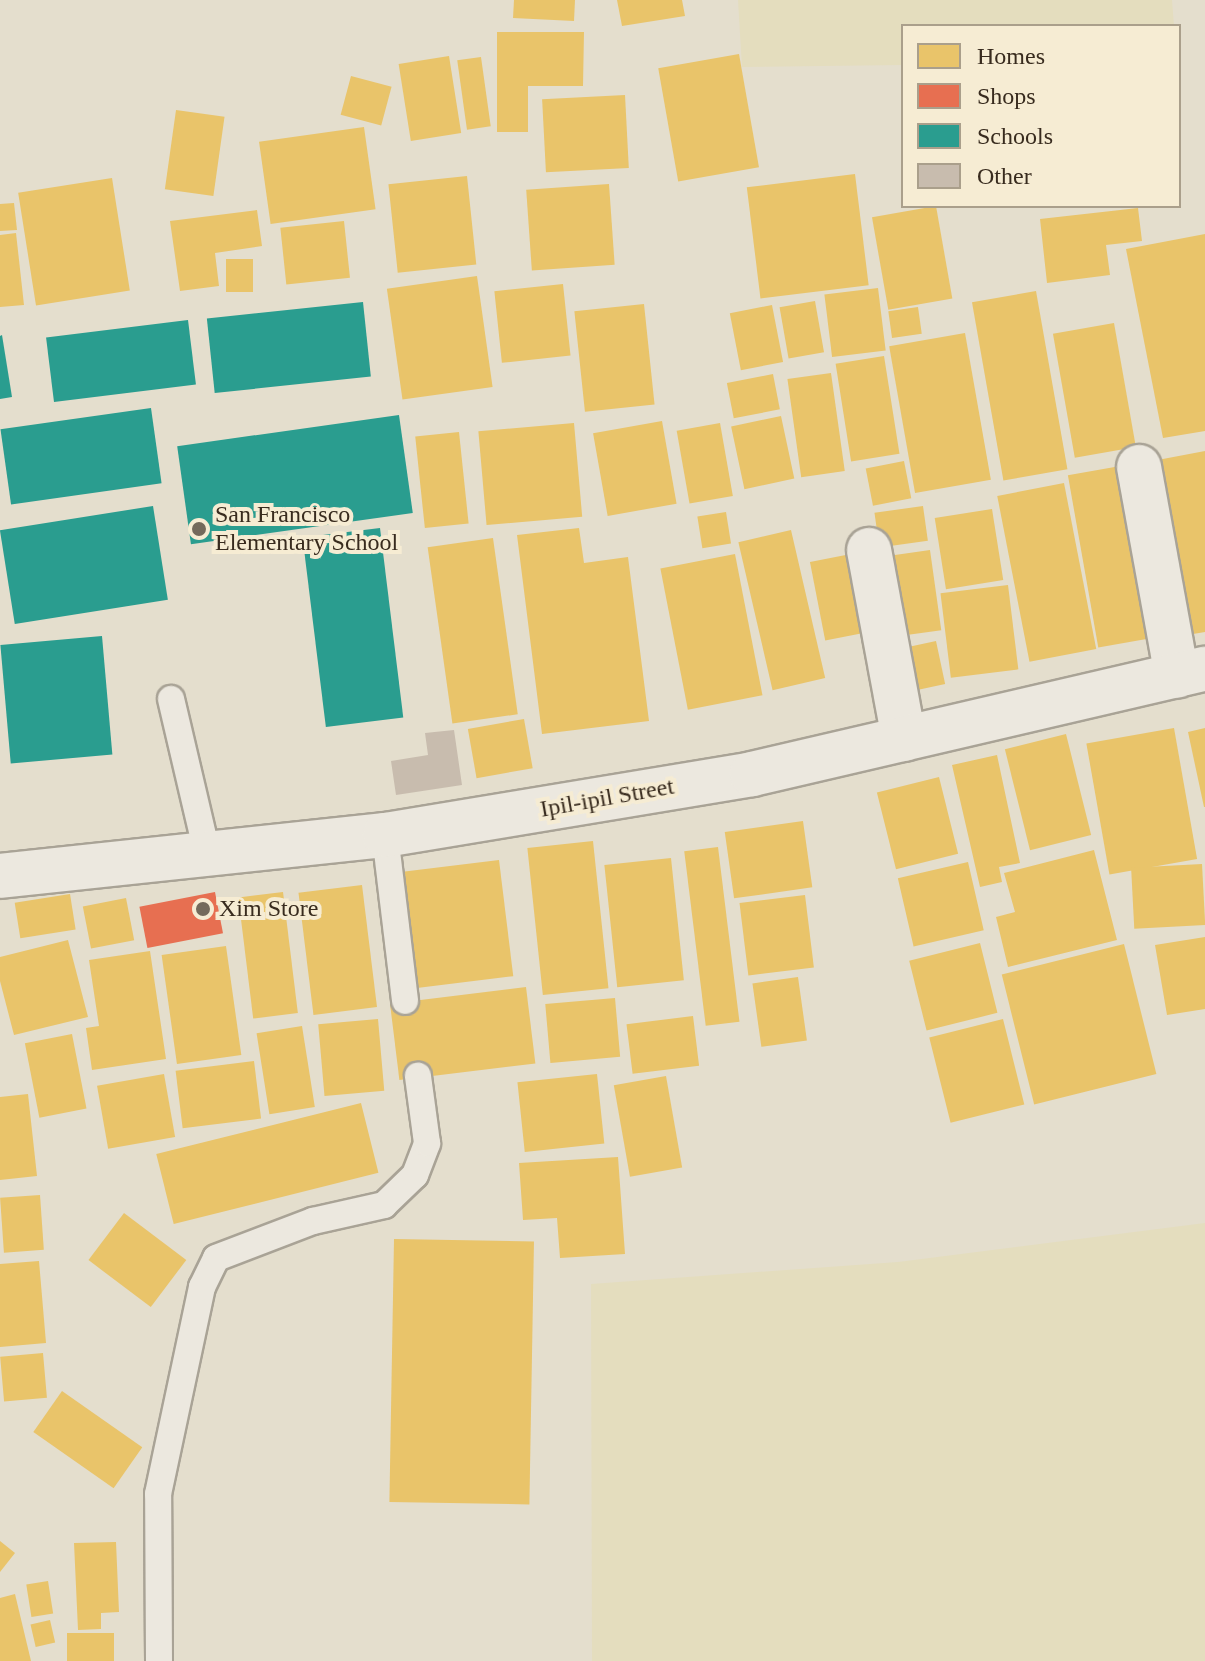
<!DOCTYPE html>
<html>
<head>
<meta charset="utf-8">
<style>
	body { margin:0 }
	#map { position:relative; width:1205px; height:1661px; overflow:hidden; background:#e4decd; font-family:Georgia,serif }
	div>[style] { position:absolute }
	[style*='--x'] { left:calc(var(--x)*1px); top:calc(var(--y)*1px); width:calc(var(--w)*1px); rotate:calc(var(--a)*1deg) }
	.farmland>* { inset:0; background:#e4ddbe }
	.homes>* { inset:0; background:#e9c46a; transform-origin:0 0 }
	.shops>* { inset:0; background:#e76f51; transform-origin:0 0 }
	.schools>* { inset:0; background:#2a9d8f; transform-origin:0 0 }
	.building>* { inset:0; background:#c8bcae }
	.roads { filter:drop-shadow(2px 0 #a9a396) drop-shadow(-2px 0 #a9a396) drop-shadow(0 2px #a9a396) drop-shadow(0 -2px #a9a396) }
	.lane>* { height:26px; margin:-13px; padding:0 13px; transform-origin:13px; border-radius:13px; background:#ece8df }
	.street>* { height:44px; margin:-22px; padding:0 22px; transform-origin:22px; border-radius:22px; background:#ece8df }
	.secondary>* { height:44px; margin:-22px; padding:0 22px; transform-origin:22px; border-radius:22px; background:#ece8df }
	.dots>* { width:22px; height:22px; translate:-50% -50%; box-sizing:border-box; border:4px solid #f6ecd3; border-radius:50% }
	span { translate:-50% -50%; white-space:nowrap; text-align:center; line-height:1.15; -webkit-text-stroke:8px #f6ecd3; paint-order:stroke }
	.poi-label { font-size:24px; color:#382b1e }
	.left { translate:0 -50%; text-align:left }
	.street-label { font-size:24px; color:#382b1e }
	.legend { position:absolute; left:901px; top:24px; width:280px; height:184px; box-sizing:border-box; background:#f6ecd3; border:2px solid #aa9f8b; margin:0; padding:10px 14px; list-style:none; font-size:24px; color:#382b1e }
	.legend li { display:flex; align-items:center; gap:16px; height:40px }
	.legend b { width:40px; border:2px solid #aa9f8b }
</style>
</head>
<body>
<div id="map">
	<div class="farmland">
		<i style="clip-path:polygon(738px 0,1172px 0,1174px 26px,903px 26px,903px 65px,742px 67px)"></i>
		<i style="clip-path:polygon(1205px 1223px,1205px 1661px,592px 1661px,591px 1284px,898px 1262px)"></i>
	</div>
	<div class="homes">
		<i style="clip-path:polygon(514px 0,575px 0,574px 21px,513px 18px)"></i>
		<i style="clip-path:polygon(617px 0,682px 0,685px 16px,622px 26px)"></i>
		<i style="clip-path:polygon(497px 32px,584px 32px,583px 86px,528px 86px,528px 132px,497px 132px)"></i>
		<i style="left:739px;top:54px;width:115px;height:82px;rotate:80deg"></i>
		<i style="left:449px;top:56px;width:78px;height:51px;rotate:81deg"></i>
		<i style="left:481px;top:57px;width:70px;height:24px;rotate:82deg"></i>
		<i style="left:351px;top:76px;width:42px;height:40px;rotate:15deg"></i>
		<i style="left:625px;top:95px;width:73px;height:83px;rotate:87deg"></i>
		<i style="left:176px;top:110px;width:49px;height:80px;rotate:8deg"></i>
		<i style="left:364px;top:127px;width:83px;height:106px;rotate:82deg"></i>
		<i style="left:855px;top:174px;width:112px;height:109px;rotate:83deg"></i>
		<i style="left:467px;top:176px;width:89px;height:79px;rotate:84deg"></i>
		<i style="left:112px;top:178px;width:114px;height:95px;rotate:81deg"></i>
		<i style="left:609px;top:184px;width:81px;height:83px;rotate:86deg"></i>
		<i style="clip-path:polygon(14px 203px,17px 230px,0 231px,0 204px)"></i>
		<i style="left:936px;top:206px;width:94px;height:65px;rotate:80deg"></i>
		<i style="clip-path:polygon(1138px 208px,1142px 241px,1106px 245px,1110px 275px,1047px 283px,1040px 219px)"></i>
		<i style="clip-path:polygon(257px 210px,262px 246px,215px 253px,219px 286px,180px 291px,170px 221px)"></i>
		<i style="left:344px;top:221px;width:57px;height:64px;rotate:84deg"></i>
		<i style="clip-path:polygon(16px 233px,24px 305px,0 307px,0 235px)"></i>
		<i style="clip-path:polygon(1205px 234px,1205px 431px,1163px 438px,1126px 249px)"></i>
		<i style="left:226px;top:259px;width:27px;height:33px"></i>
		<i style="left:477px;top:276px;width:112px;height:91px;rotate:82deg"></i>
		<i style="left:563px;top:284px;width:72px;height:69px;rotate:84deg"></i>
		<i style="left:878px;top:288px;width:63px;height:54px;rotate:83deg"></i>
		<i style="left:1036px;top:291px;width:181px;height:65px;rotate:80deg"></i>
		<i style="left:815px;top:301px;width:52px;height:36px;rotate:80deg"></i>
		<i style="left:644px;top:304px;width:101px;height:70px;rotate:84deg"></i>
		<i style="left:772px;top:305px;width:58px;height:43px;rotate:79deg"></i>
		<i style="left:918px;top:307px;width:27px;height:30px;rotate:82deg"></i>
		<i style="left:1114px;top:323px;width:126px;height:62px;rotate:80deg"></i>
		<i style="left:965px;top:333px;width:149px;height:77px;rotate:80deg"></i>
		<i style="left:884px;top:356px;width:99px;height:49px;rotate:81deg"></i>
		<i style="left:831px;top:373px;width:99px;height:44px;rotate:82deg"></i>
		<i style="left:773px;top:374px;width:36px;height:47px;rotate:79deg"></i>
		<i style="left:781px;top:416px;width:64px;height:51px;rotate:78deg"></i>
		<i style="left:662px;top:421px;width:84px;height:70px;rotate:80deg"></i>
		<i style="left:574px;top:423px;width:94px;height:96px;rotate:85deg"></i>
		<i style="left:720px;top:423px;width:74px;height:44px;rotate:80deg"></i>
		<i style="left:459px;top:432px;width:92px;height:44px;rotate:84deg"></i>
		<i style="clip-path:polygon(1205px 451px,1205px 632px,1181px 636px,1147px 462px)"></i>
		<i style="left:904px;top:461px;width:38px;height:39px;rotate:79deg"></i>
		<i style="left:1126px;top:465px;width:175px;height:59px;rotate:80deg"></i>
		<i style="left:1064px;top:483px;width:169px;height:68px;rotate:79deg"></i>
		<i style="left:923px;top:506px;width:35px;height:49px;rotate:82deg"></i>
		<i style="left:992px;top:509px;width:72px;height:58px;rotate:81deg"></i>
		<i style="left:726px;top:512px;width:32px;height:29px;rotate:81deg"></i>
		<i style="clip-path:polygon(579px 528px,584px 563px,628px 557px,649px 721px,542px 734px,517px 535px)"></i>
		<i style="left:791px;top:530px;width:152px;height:54px;rotate:77deg"></i>
		<i style="left:493px;top:538px;width:178px;height:66px;rotate:82deg"></i>
		<i style="left:930px;top:550px;width:81px;height:46px;rotate:82deg"></i>
		<i style="left:861px;top:552px;width:80px;height:52px;rotate:79deg"></i>
		<i style="left:735px;top:554px;width:144px;height:76px;rotate:79deg"></i>
		<i style="left:1008px;top:585px;width:85px;height:68px;rotate:83deg"></i>
		<i style="left:936px;top:641px;width:44px;height:38px;rotate:78deg"></i>
		<i style="left:524px;top:719px;width:50px;height:57px;rotate:80deg"></i>
		<i style="left:1174px;top:728px;width:133px;height:89px;rotate:80deg"></i>
		<i style="clip-path:polygon(1205px 728px,1205px 807px,1204px 807px,1188px 732px)"></i>
		<i style="left:1066px;top:734px;width:104px;height:63px;rotate:76deg"></i>
		<i style="clip-path:polygon(997px 755px,1020px 863px,999px 867px,1002px 882px,980px 887px,952px 765px)"></i>
		<i style="left:939px;top:777px;width:79px;height:64px;rotate:76deg"></i>
		<i style="left:803px;top:821px;width:67px;height:79px;rotate:82deg"></i>
		<i style="left:593px;top:841px;width:148px;height:66px;rotate:84deg"></i>
		<i style="left:718px;top:847px;width:176px;height:34px;rotate:83deg"></i>
		<i style="clip-path:polygon(1094px 850px,1117px 940px,1008px 967px,996px 917px,1015px 912px,1004px 873px)"></i>
		<i style="left:671px;top:858px;width:123px;height:67px;rotate:84deg"></i>
		<i style="left:499px;top:860px;width:117px;height:99px;rotate:83deg"></i>
		<i style="left:968px;top:862px;width:70px;height:72px;rotate:77deg"></i>
		<i style="left:1202px;top:864px;width:61px;height:71px;rotate:87deg"></i>
		<i style="left:362px;top:885px;width:123px;height:64px;rotate:83deg"></i>
		<i style="left:283px;top:892px;width:122px;height:45px;rotate:83deg"></i>
		<i style="left:70px;top:894px;width:36px;height:56px;rotate:81deg"></i>
		<i style="left:805px;top:895px;width:73px;height:66px;rotate:83deg"></i>
		<i style="left:126px;top:898px;width:43px;height:44px;rotate:79deg"></i>
		<i style="clip-path:polygon(1205px 937px,1205px 1009px,1167px 1015px,1155px 945px)"></i>
		<i style="clip-path:polygon(68px 940px,88px 1017px,14px 1035px,0 981px,0 957px)"></i>
		<i style="left:980px;top:943px;width:72px;height:73px;rotate:76deg"></i>
		<i style="left:1124px;top:944px;width:134px;height:126px;rotate:76deg"></i>
		<i style="left:226px;top:946px;width:110px;height:65px;rotate:82deg"></i>
		<i style="clip-path:polygon(150px 951px,166px 1059px,92px 1070px,86px 1028px,99px 1026px,89px 960px)"></i>
		<i style="left:798px;top:977px;width:64px;height:46px;rotate:82deg"></i>
		<i style="left:526px;top:987px;width:77px;height:137px;rotate:83deg"></i>
		<i style="left:615px;top:998px;width:59px;height:70px;rotate:85deg"></i>
		<i style="left:693px;top:1016px;width:50px;height:67px;rotate:83deg"></i>
		<i style="left:378px;top:1019px;width:72px;height:60px;rotate:85deg"></i>
		<i style="left:1003px;top:1019px;width:88px;height:76px;rotate:76deg"></i>
		<i style="left:302px;top:1026px;width:82px;height:46px;rotate:81deg"></i>
		<i style="left:72px;top:1034px;width:76px;height:48px;rotate:79deg"></i>
		<i style="left:254px;top:1061px;width:58px;height:79px;rotate:83deg"></i>
		<i style="left:164px;top:1074px;width:64px;height:68px;rotate:80deg"></i>
		<i style="left:597px;top:1074px;width:70px;height:80px;rotate:84deg"></i>
		<i style="left:666px;top:1076px;width:93px;height:53px;rotate:80deg"></i>
		<i style="clip-path:polygon(28px 1094px,37px 1176px,0 1180px,0 1097px)"></i>
		<i style="left:361px;top:1103px;width:72px;height:211px;rotate:76deg"></i>
		<i style="clip-path:polygon(618px 1157px,625px 1254px,560px 1258px,557px 1218px,523px 1220px,519px 1163px)"></i>
		<i style="left:40px;top:1195px;width:55px;height:40px;rotate:86deg"></i>
		<i style="left:124px;top:1213px;width:78px;height:59px;rotate:37deg"></i>
		<i style="left:394px;top:1239px;width:140px;height:263px;rotate:1deg"></i>
		<i style="clip-path:polygon(39px 1261px,46px 1343px,0 1347px,0 1264px)"></i>
		<i style="left:43px;top:1353px;width:45px;height:43px;rotate:85deg"></i>
		<i style="left:62px;top:1391px;width:98px;height:50px;rotate:35deg"></i>
		<i style="clip-path:polygon(0 1541px,15px 1553px,0 1572px)"></i>
		<i style="clip-path:polygon(116px 1542px,119px 1612px,101px 1613px,101px 1629px,78px 1630px,74px 1543px)"></i>
		<i style="left:48px;top:1581px;width:33px;height:22px;rotate:81deg"></i>
		<i style="clip-path:polygon(15px 1594px,31px 1661px,0 1661px,0 1598px)"></i>
		<i style="left:50px;top:1620px;width:23px;height:20px;rotate:77deg"></i>
		<i style="left:67px;top:1633px;width:47px;height:28px"></i>
	</div>
	<div class="shops">
		<i style="left:215px;top:892px;width:42px;height:77px;rotate:79deg"></i>
	</div>
	<div class="schools">
		<i style="left:363px;top:302px;width:75px;height:157px;rotate:84deg"></i>
		<i style="left:188px;top:320px;width:65px;height:143px;rotate:83deg"></i>
		<i style="clip-path:polygon(2px 335px,12px 397px,0 399px,0 336px)"></i>
		<i style="left:151px;top:408px;width:76px;height:152px;rotate:82deg"></i>
		<i style="left:399px;top:415px;width:99px;height:224px;rotate:82deg"></i>
		<i style="left:153px;top:506px;width:95px;height:155px;rotate:81deg"></i>
		<i style="left:380px;top:528px;width:191px;height:78px;rotate:83deg"></i>
		<i style="left:102px;top:636px;width:119px;height:102px;rotate:85deg"></i>
	</div>
	<div class="building">
		<i style="clip-path:polygon(454px 730px,462px 785px,396px 795px,391px 761px,428px 755px,425px 733px)"></i>
	</div>
	<div class="roads">
		<div class="lane">
			<i style="--x:171;--y:699;--w:158;--a:76.8"></i>
			<i style="--x:385;--y:835;--w:167;--a:83.1"></i>
			<i style="--x:159;--y:1661;--w:167;--a:-90.3"></i>
			<i style="--x:158;--y:1494;--w:212;--a:-78"></i>
			<i style="--x:202;--y:1287;--w:32;--a:-64"></i>
			<i style="--x:216;--y:1258;--w:104;--a:-20.9"></i>
			<i style="--x:313;--y:1221;--w:73;--a:-12.7"></i>
			<i style="--x:384;--y:1205;--w:43;--a:-44.1"></i>
			<i style="--x:415;--y:1175;--w:34;--a:-69"></i>
			<i style="--x:427;--y:1143;--w:68;--a:-97.7"></i>
		</div>
		<div class="street">
			<i style="--x:1139;--y:467;--w:212;--a:79.7"></i>
			<i style="--x:869;--y:550;--w:192;--a:79.5"></i>
		</div>
		<div class="secondary">
			<i style="--x:0;--y:876;--w:387;--a:-6.1"></i>
			<i style="--x:385;--y:835;--w:372;--a:-9.4"></i>
			<i style="--x:752;--y:774;--w:465;--a:-13.1"></i>
		</div>
	</div>
	<div class="dots">
		<i style="left:199px;top:529px;background:#746a5b"></i>
		<i style="left:203px;top:909px;background:#746a5b"></i>
	</div>
	<div class="poi-label">
		<span class="left" style="left:215px;top:529px">San Francisco<br>Elementary School</span>
		<span class="left" style="left:219px;top:909px">Xim Store</span>
	</div>
	<div class="street-label">
		<span style="left:607px;top:798px;rotate:-10deg">Ipil-ipil Street</span>
	</div>
	<ul class="legend">
	<li><b style="height:22px;background:#e9c46a"></b>Homes</li>
	<li><b style="height:22px;background:#e76f51"></b>Shops</li>
	<li><b style="height:22px;background:#2a9d8f"></b>Schools</li>
	<li><b style="height:22px;background:#c8bcae"></b>Other</li>
	</ul>
</div>
</body>
</html>
